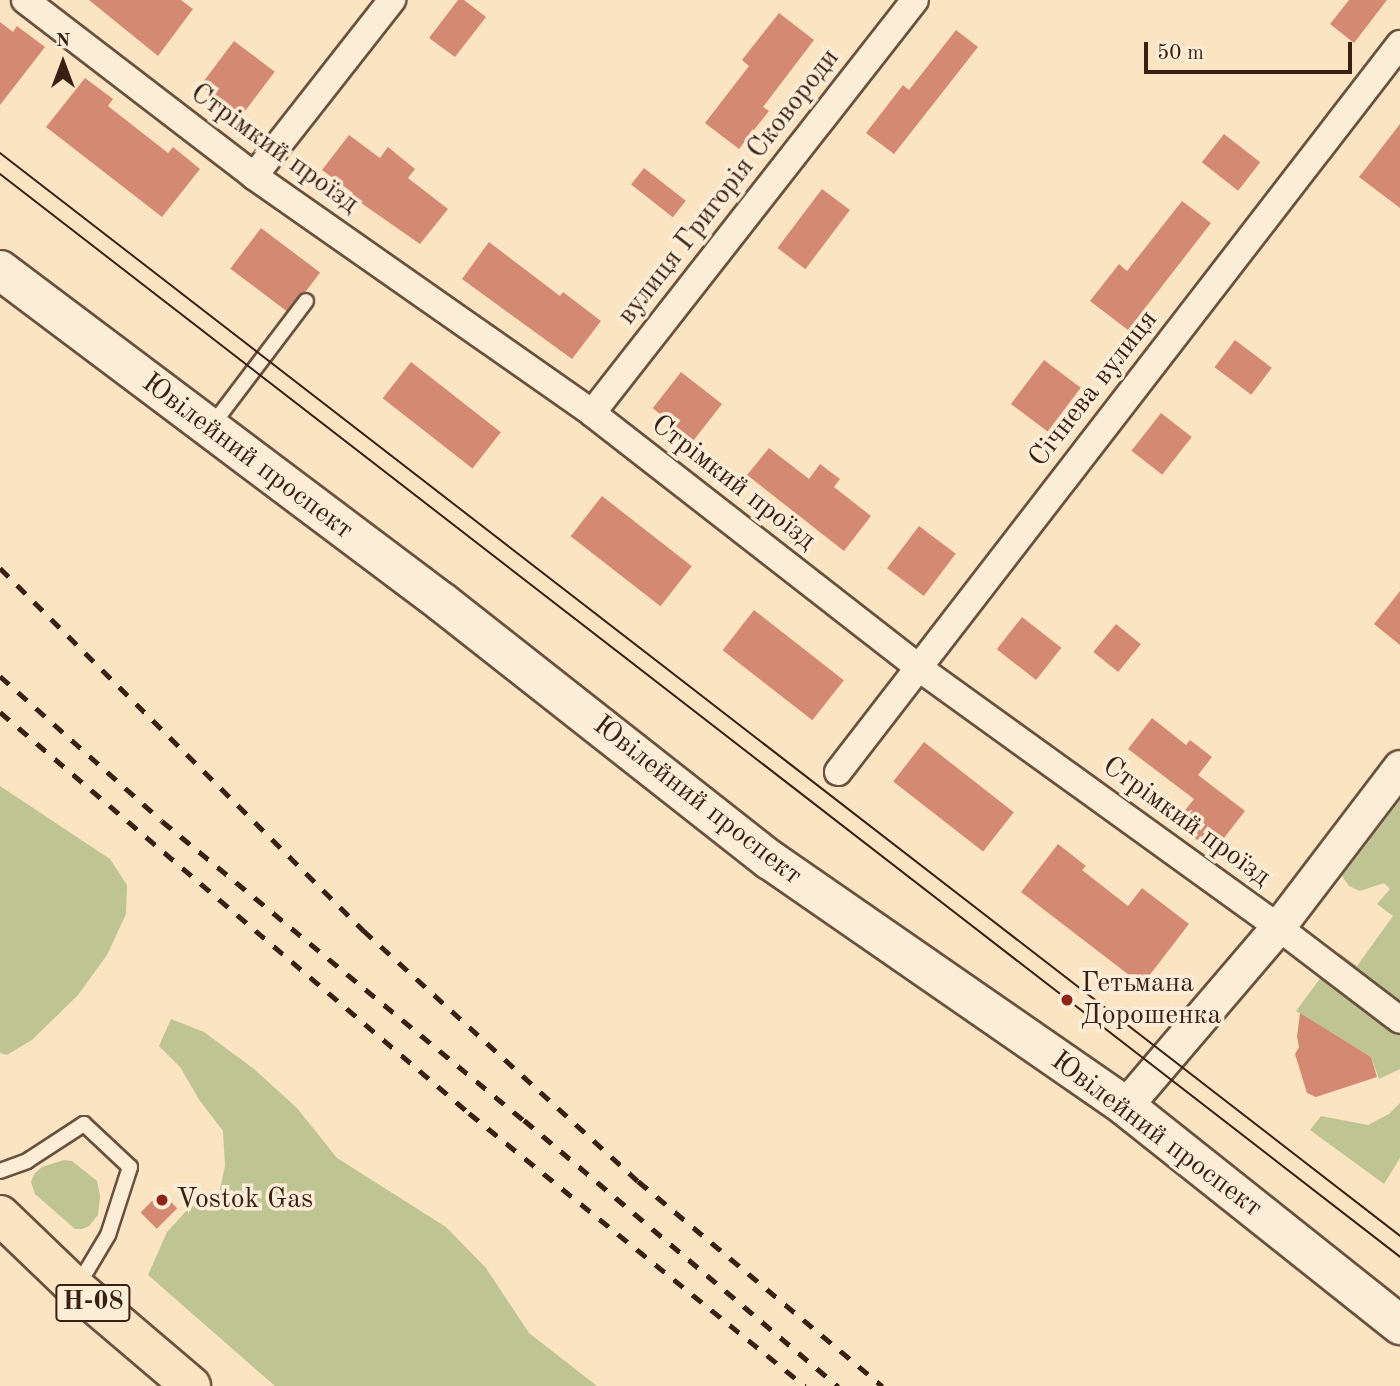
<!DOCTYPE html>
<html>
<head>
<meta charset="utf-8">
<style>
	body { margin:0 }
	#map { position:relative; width:1400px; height:1386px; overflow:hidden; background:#fbe4c2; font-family:"Old Standard TT",serif }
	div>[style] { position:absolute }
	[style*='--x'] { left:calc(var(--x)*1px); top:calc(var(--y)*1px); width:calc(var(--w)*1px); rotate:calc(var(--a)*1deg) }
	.green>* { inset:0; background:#bfc493 }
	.building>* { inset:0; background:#d48a72; transform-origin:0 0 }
	.roads { filter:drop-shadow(2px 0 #6a513f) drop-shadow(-2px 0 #6a513f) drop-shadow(0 2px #6a513f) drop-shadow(0 -2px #6a513f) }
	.service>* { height:14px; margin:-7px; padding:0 7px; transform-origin:7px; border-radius:7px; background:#fcedd7 }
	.minor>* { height:26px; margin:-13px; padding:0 13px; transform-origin:13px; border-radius:13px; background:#fcedd7 }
	.tertiary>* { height:33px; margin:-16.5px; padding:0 16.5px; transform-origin:16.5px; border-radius:16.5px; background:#fcedd7 }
	.secondary>* { height:38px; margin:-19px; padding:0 19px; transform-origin:19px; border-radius:19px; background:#fcedd7 }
	.primary>* { height:38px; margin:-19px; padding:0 19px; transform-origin:19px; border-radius:19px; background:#fbe4c2 }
	.tram>* { height:2px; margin:-1px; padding:0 1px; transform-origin:1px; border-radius:1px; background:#3a2013 }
	.rail>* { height:5px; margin-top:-2.5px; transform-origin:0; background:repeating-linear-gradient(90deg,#3a2013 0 12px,transparent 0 24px) }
	.dots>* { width:19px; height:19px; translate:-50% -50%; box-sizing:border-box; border:4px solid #fcedd7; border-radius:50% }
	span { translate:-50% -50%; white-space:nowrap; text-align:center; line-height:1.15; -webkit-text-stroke:7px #fcedd7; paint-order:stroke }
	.shield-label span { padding:2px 5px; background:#fcedd7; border:2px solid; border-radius:5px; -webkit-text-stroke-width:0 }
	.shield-label { font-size:26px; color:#3a2013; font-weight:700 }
	.street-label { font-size:28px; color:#3a2013 }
	.poi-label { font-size:28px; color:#3a2013 }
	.left { translate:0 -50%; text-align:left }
	.north { position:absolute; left:28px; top:28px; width:70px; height:70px; -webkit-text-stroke:5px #fcedd7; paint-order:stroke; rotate:0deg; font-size:19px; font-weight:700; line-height:28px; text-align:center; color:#3a2013 }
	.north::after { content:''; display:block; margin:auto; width:24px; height:32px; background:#3a2013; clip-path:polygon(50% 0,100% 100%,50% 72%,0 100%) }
	.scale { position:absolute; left:1144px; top:42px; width:208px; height:32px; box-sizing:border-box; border:4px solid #3a2013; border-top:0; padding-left:9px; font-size:21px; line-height:24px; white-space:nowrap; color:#3a2013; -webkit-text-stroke:5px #fcedd7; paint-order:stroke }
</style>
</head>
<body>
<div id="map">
	<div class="green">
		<i style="clip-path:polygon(0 786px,110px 859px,127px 885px,126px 914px,107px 955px,78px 995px,32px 1040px,7px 1055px,0 1053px)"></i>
		<i style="clip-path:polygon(1400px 800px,1400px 1069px,1379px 1079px,1371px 1057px,1296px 1011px,1339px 953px,1357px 966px,1393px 916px,1377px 904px,1390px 889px,1384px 883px,1360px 891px,1349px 886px,1342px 876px)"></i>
		<i style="clip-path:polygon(171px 1019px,204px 1032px,254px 1069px,297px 1108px,337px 1158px,446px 1227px,486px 1268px,529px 1333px,597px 1386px,275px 1386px,148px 1275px,167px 1232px,189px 1208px,218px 1198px,225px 1166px,223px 1131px,200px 1101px,180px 1067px,159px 1046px)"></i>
		<i style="clip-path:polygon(1400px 1103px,1400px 1158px,1384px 1184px,1310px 1130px,1321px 1116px,1368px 1125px,1389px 1114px)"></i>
		<i style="clip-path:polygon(64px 1160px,72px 1161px,97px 1181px,100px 1196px,98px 1215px,89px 1226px,82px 1229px,75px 1229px,35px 1194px,31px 1182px,34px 1174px,42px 1167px)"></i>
	</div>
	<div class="building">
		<i style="clip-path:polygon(89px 0,181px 0,193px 9px,158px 56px)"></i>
		<i style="clip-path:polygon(458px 0,464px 0,486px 17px,455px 57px,429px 38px)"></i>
		<i style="clip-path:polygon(1349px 0,1387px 0,1354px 43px,1330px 24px)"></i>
		<i style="clip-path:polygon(779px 13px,814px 40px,763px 107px,769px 111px,739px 149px,705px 123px,749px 66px,742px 60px)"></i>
		<i style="clip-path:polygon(0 22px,13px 32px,17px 26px,45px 47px,0 105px)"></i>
		<i style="clip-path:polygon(956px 30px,978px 47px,894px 154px,866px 133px,903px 85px,909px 90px)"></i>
		<i style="left:234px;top:41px;width:51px;height:56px;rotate:37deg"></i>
		<i style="clip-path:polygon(85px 78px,113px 99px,108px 106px,168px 153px,173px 147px,200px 169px,162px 217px,46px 127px)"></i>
		<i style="clip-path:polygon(1400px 124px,1400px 208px,1359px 177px)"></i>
		<i style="left:1224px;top:134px;width:46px;height:36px;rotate:38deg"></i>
		<i style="clip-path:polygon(349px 135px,380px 158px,388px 147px,415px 169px,408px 178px,448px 209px,420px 244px,351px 196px,353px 193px,322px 170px)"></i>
		<i style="left:644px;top:168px;width:53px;height:21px;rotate:38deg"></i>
		<i style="left:822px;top:189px;width:35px;height:74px;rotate:37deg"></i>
		<i style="clip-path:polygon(1182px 201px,1211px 223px,1128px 330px,1090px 301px,1119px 264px,1127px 271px)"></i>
		<i style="left:261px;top:228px;width:74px;height:51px;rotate:37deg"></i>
		<i style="clip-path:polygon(489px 242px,560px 296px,563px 292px,601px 321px,572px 359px,462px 279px)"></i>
		<i style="left:1235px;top:340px;width:46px;height:34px;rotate:37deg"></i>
		<i style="left:1044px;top:360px;width:46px;height:55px;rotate:37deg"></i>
		<i style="left:411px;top:362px;width:114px;height:46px;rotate:38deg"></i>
		<i style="left:681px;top:372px;width:52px;height:46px;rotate:38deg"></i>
		<i style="left:1161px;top:413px;width:39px;height:48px;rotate:38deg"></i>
		<i style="clip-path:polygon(769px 448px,809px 479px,820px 464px,840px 479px,834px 487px,871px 516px,844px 551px,747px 475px)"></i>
		<i style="left:602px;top:496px;width:114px;height:51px;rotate:38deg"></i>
		<i style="left:919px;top:526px;width:46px;height:53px;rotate:37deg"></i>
		<i style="clip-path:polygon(1400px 591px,1400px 645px,1374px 624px)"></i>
		<i style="left:754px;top:610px;width:114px;height:51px;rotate:38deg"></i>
		<i style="left:1022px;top:617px;width:50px;height:41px;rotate:38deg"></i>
		<i style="left:1116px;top:624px;width:32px;height:36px;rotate:39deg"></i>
		<i style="clip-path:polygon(1152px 718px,1186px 745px,1190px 740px,1212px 757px,1198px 775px,1245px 811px,1213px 852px,1175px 823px,1194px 799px,1128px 749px)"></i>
		<i style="left:924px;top:742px;width:114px;height:50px;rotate:38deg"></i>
		<i style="clip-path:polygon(1058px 844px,1086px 866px,1082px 870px,1128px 906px,1142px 888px,1189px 924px,1142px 985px,1021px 892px)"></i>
		<i style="clip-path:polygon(1300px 1013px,1371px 1057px,1377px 1077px,1316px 1097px,1307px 1093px,1295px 1054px,1299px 1047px,1297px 1037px)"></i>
		<i style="left:161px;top:1192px;width:23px;height:29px;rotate:45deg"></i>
	</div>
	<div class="roads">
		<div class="service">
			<i style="--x:210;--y:428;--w:159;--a:-52.9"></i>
			<i style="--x:0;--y:1171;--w:29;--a:-20"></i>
			<i style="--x:27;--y:1161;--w:68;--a:-33"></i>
			<i style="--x:84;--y:1124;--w:63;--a:43.1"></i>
			<i style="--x:130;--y:1167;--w:71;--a:107.9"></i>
			<i style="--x:108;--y:1235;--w:61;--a:120.8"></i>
		</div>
		<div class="minor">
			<i style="--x:25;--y:0;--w:289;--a:37.5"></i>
			<i style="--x:254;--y:176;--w:413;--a:35"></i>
			<i style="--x:592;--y:413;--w:415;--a:37.9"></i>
			<i style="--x:919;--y:668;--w:443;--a:35.8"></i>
			<i style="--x:1278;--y:927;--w:153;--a:37.3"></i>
			<i style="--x:254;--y:176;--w:224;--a:-51.9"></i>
			<i style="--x:592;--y:413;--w:524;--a:-51.97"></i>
			<i style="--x:838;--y:772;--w:920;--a:-52.33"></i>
		</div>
		<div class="tertiary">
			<i style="--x:1125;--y:1106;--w:235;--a:-49.5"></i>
			<i style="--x:1278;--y:927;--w:201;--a:-52.7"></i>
		</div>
		<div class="secondary">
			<i style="--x:0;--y:270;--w:554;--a:36.93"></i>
			<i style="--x:443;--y:603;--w:416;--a:38.2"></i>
			<i style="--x:770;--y:860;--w:432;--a:34.7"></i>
			<i style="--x:1125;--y:1106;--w:352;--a:38.5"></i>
		</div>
		<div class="primary">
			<i style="--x:0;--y:1215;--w:105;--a:43.8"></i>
			<i style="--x:76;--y:1288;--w:151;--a:40.4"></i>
		</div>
	</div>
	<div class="tram">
		<i style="--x:0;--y:153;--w:1770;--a:37.72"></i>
		<i style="--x:0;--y:174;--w:1770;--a:37.72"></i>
	</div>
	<div class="rail">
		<i style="--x:0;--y:568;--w:513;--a:44.92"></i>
		<i style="--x:363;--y:930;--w:372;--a:42.4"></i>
		<i style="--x:638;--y:1181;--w:319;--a:40"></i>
		<i style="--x:0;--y:676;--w:217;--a:41.8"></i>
		<i style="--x:162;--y:821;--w:470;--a:39.6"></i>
		<i style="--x:524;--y:1120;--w:412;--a:40.3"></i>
		<i style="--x:0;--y:712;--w:617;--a:40.53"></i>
		<i style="--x:469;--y:1113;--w:433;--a:39.1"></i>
	</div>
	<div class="dots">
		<i style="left:1067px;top:1000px;background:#8f2418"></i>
		<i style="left:162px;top:1200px;background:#8f2418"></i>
	</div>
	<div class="shield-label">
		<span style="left:93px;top:1303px">Н-08</span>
	</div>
	<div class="street-label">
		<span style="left:274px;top:149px;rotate:36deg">Стрімкий проїзд</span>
		<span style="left:729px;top:187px;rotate:-52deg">вулиця Григорія Сковороди</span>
		<span style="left:1094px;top:389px;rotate:-52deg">Січнева вулиця</span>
		<span style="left:247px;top:457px;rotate:37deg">Ювілейний проспект</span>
		<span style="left:733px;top:483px;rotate:38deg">Стрімкий проїзд</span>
		<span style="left:697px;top:801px;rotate:38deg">Ювілейний проспект</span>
		<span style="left:1186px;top:822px;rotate:36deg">Стрімкий проїзд</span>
		<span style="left:1156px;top:1135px;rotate:37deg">Ювілейний проспект</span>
	</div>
	<div class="poi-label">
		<span class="left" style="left:1081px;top:1000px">Гетьмана<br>Дорошенка</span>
		<span class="left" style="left:176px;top:1200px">Vostok Gas</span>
	</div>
	<div class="north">N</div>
	<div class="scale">50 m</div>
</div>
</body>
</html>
